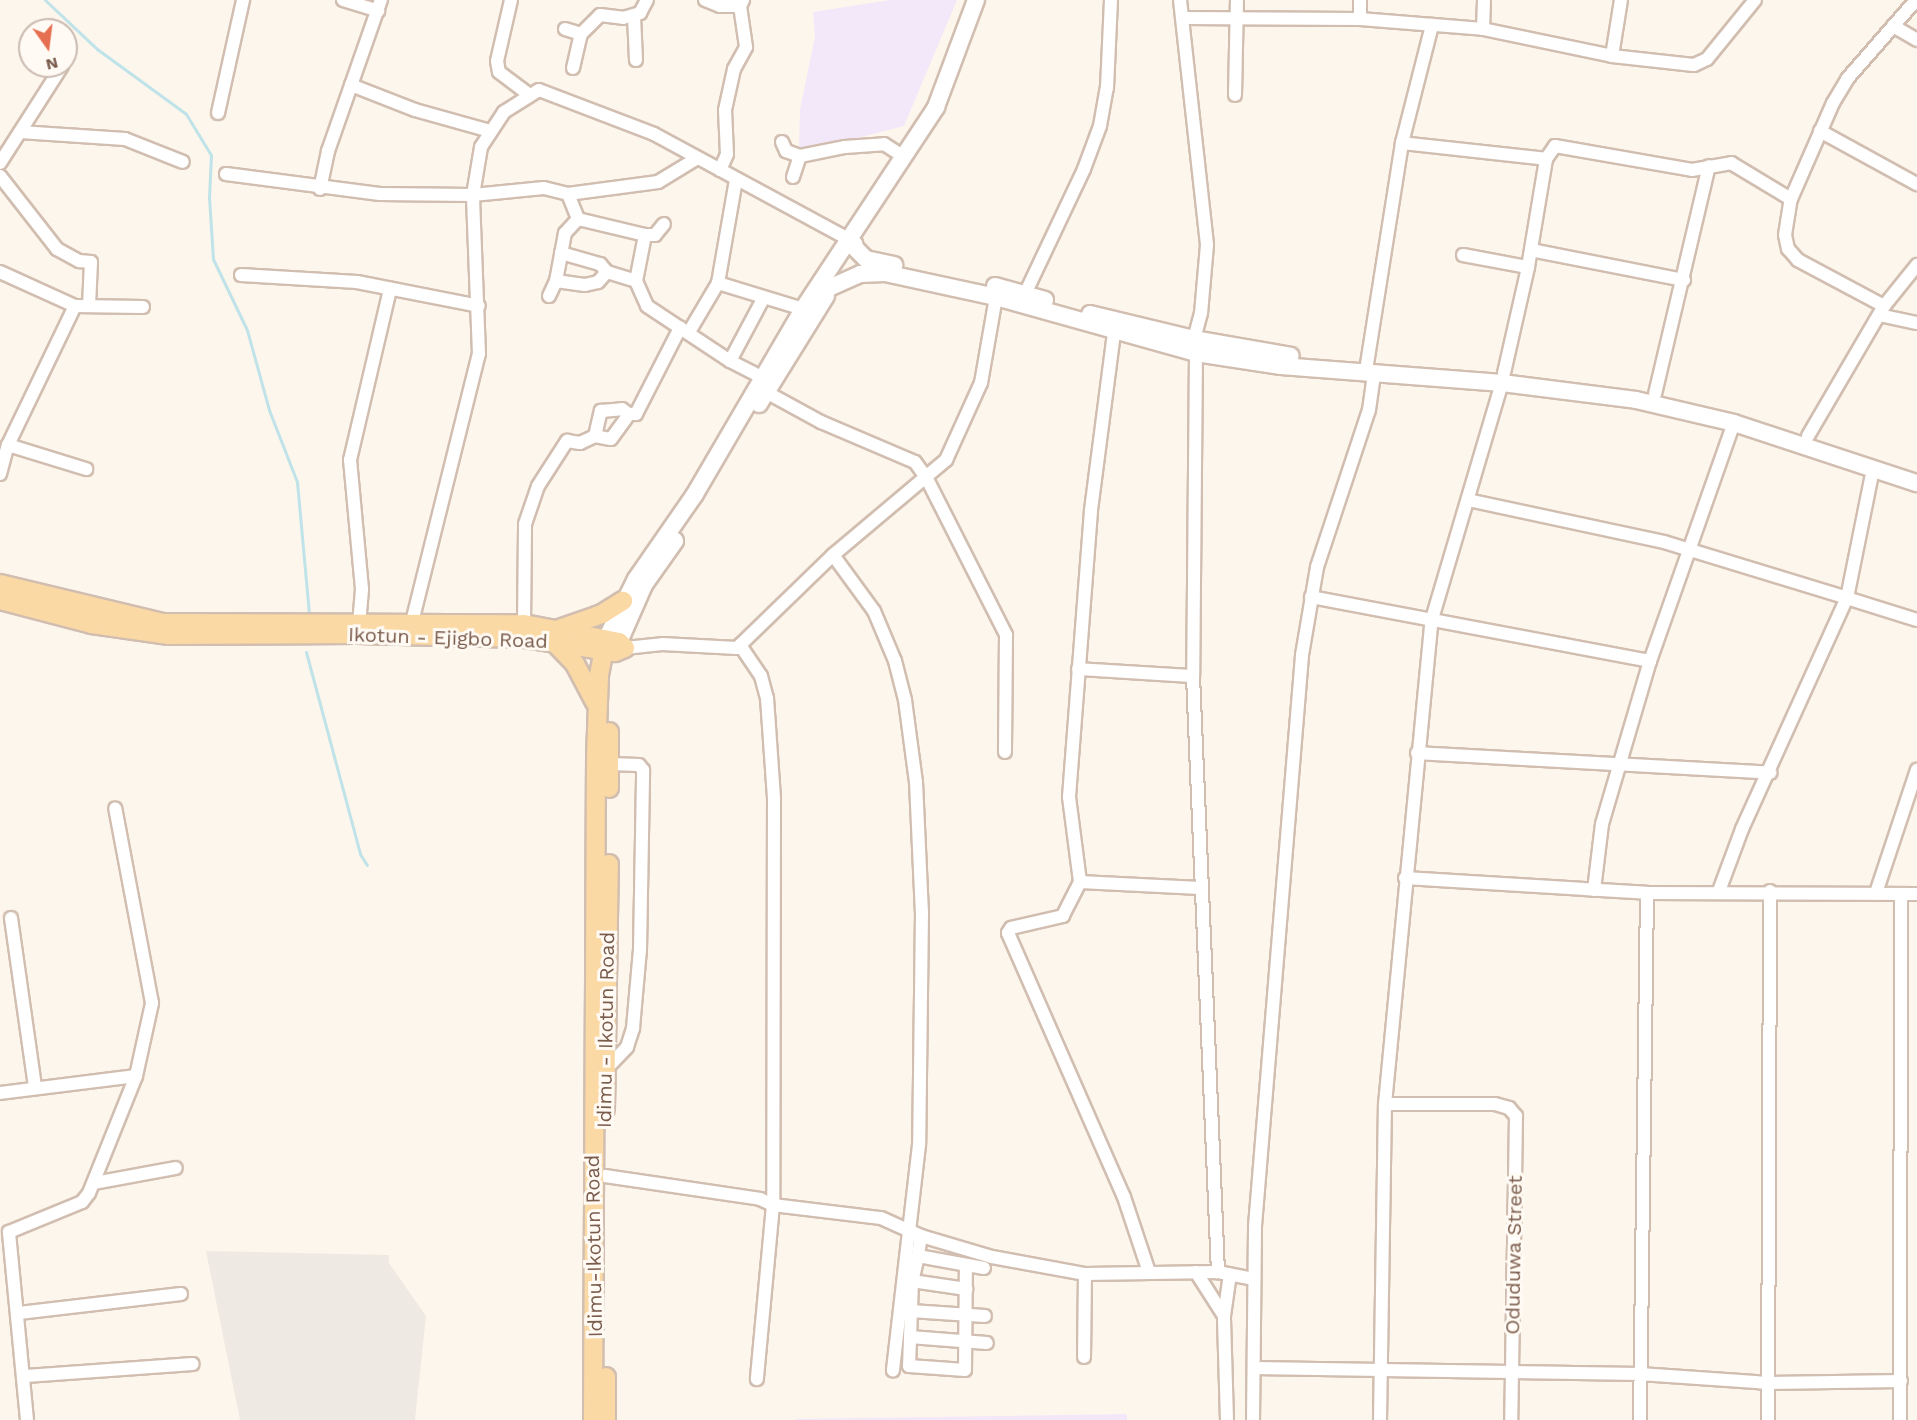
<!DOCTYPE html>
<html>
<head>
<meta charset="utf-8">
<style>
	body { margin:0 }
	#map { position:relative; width:1917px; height:1420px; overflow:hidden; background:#fdf6ec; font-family:"Work Sans",sans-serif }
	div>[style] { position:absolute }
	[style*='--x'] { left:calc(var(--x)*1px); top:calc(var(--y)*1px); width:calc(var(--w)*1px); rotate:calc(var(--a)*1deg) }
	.industrial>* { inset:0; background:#efe9e4 }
	.education>* { inset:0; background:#f3e8fa }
	.stream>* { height:3px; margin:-1.5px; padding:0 1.5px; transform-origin:1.5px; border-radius:1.5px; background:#bfe3e8 }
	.roads { filter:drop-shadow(2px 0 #d1beb0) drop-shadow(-2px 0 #d1beb0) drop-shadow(0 2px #d1beb0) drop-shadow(0 -2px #d1beb0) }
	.minor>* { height:12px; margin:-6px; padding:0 6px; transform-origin:6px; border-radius:6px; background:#fff }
	.secondary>* { height:16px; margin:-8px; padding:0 8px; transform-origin:8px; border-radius:8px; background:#fff }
	.primary>* { height:18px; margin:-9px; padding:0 9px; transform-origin:9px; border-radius:9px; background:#fbd9a5 }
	span { translate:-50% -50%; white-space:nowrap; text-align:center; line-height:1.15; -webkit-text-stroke:6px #fffaf3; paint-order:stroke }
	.street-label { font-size:20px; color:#7a5c4d }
	.north { position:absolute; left:18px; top:18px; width:60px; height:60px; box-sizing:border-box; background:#fffaf3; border:2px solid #cabbb1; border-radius:50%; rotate:166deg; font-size:16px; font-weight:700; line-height:24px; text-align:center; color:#7a5c4d }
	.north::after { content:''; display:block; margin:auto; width:21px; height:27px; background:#e76f51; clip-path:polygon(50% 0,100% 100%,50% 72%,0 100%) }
</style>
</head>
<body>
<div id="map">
	<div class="industrial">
		<i style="clip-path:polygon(206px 1251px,389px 1255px,389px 1263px,426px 1316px,415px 1420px,240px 1420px)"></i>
	</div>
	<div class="education">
		<i style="clip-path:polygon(890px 0,957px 0,904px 126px,799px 153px,800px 109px,815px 37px,813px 12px)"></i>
		<i style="clip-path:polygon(1127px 1414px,1127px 1420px,795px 1420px,795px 1419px)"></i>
	</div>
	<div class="stream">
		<i style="--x:45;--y:0;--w:71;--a:43.3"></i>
		<i style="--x:97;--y:49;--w:110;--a:36.1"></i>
		<i style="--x:186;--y:114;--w:48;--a:58.6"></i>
		<i style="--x:211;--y:155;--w:42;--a:92.7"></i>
		<i style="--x:209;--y:197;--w:62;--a:86.3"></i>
		<i style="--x:213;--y:259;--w:79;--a:64.4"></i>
		<i style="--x:247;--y:330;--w:83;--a:74.6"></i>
		<i style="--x:269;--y:410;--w:77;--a:68.7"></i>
		<i style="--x:297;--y:482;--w:134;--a:84.8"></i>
		<i style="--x:306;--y:652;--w:209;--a:75"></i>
		<i style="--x:360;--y:854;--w:13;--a:58"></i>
	</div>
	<div class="roads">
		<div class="minor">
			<i style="--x:343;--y:0;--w:37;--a:17"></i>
			<i style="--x:511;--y:0;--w:63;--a:102.9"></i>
			<i style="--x:497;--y:61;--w:11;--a:80"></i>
			<i style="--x:499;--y:72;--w:36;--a:37"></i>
			<i style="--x:705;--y:0;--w:16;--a:22"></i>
			<i style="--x:720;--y:6;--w:20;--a:0"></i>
			<i style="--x:1180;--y:0;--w:246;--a:83.7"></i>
			<i style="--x:1207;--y:245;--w:68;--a:95"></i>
			<i style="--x:1201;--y:313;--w:27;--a:105"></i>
			<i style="--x:1360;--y:0;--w:19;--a:90"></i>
			<i style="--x:634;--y:16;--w:44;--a:87.4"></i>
			<i style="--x:1183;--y:18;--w:177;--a:0.3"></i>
			<i style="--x:1360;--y:19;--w:123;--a:4.6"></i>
			<i style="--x:1483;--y:29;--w:132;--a:11.8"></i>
			<i style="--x:1612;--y:56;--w:82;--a:6.3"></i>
			<i style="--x:1694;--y:65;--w:14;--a:-25"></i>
			<i style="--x:1707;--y:59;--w:76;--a:-50.9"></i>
			<i style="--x:1893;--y:26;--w:28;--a:30"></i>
			<i style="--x:565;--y:29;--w:17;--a:17"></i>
			<i style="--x:581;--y:34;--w:27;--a:-45"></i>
			<i style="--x:600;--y:15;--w:23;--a:7"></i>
			<i style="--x:623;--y:18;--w:18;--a:-16"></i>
			<i style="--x:640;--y:13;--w:15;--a:-62"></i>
			<i style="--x:1483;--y:29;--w:29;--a:-88"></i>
			<i style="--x:1612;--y:56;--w:57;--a:-80.9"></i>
			<i style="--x:573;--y:68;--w:35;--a:-77"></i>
			<i style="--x:351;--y:85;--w:69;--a:21.3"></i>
			<i style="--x:415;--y:110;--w:78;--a:15.6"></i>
			<i style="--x:1235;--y:95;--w:95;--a:-88.8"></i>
			<i style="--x:218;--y:113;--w:116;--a:-77.5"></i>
			<i style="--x:1820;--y:131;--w:111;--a:28.7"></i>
			<i style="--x:20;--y:132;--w:105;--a:3.8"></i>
			<i style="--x:125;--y:139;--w:62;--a:21.6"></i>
			<i style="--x:782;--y:142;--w:10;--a:66"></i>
			<i style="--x:786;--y:151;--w:15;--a:20"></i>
			<i style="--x:1402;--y:143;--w:145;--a:6.3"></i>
			<i style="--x:0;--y:163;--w:115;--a:-57.4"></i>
			<i style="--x:720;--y:170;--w:17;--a:-66"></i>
			<i style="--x:727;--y:154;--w:44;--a:-92.6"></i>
			<i style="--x:725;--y:110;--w:42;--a:-77.6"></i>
			<i style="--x:734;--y:69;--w:25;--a:-61"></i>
			<i style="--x:746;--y:47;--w:41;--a:-98.3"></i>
			<i style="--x:740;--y:6;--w:7;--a:-63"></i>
			<i style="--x:226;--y:174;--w:155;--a:7.4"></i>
			<i style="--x:380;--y:194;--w:93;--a:0.6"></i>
			<i style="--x:473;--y:195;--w:71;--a:-5.6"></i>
			<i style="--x:544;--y:188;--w:25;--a:14"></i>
			<i style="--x:568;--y:194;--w:91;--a:-7.6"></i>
			<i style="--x:658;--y:182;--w:44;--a:-31.2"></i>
			<i style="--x:0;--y:176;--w:93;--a:52"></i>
			<i style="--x:57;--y:249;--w:25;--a:29"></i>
			<i style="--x:79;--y:261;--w:12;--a:5"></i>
			<i style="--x:91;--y:262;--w:44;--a:92.6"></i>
			<i style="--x:793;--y:177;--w:22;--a:-72"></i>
			<i style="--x:800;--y:156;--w:46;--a:-11.3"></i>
			<i style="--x:845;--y:147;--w:39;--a:-4"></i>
			<i style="--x:884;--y:144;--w:24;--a:33"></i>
			<i style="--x:320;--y:189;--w:39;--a:-78"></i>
			<i style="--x:328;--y:151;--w:160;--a:-70.7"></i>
			<i style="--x:568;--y:194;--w:27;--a:68"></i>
			<i style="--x:578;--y:219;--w:69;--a:13.4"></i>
			<i style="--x:645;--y:235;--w:10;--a:0"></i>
			<i style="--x:655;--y:235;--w:14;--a:-51"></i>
			<i style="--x:1531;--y:250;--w:156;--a:11.1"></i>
			<i style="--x:561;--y:253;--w:41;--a:15.8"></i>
			<i style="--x:600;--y:264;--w:11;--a:49"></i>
			<i style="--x:1463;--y:255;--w:66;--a:10.5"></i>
			<i style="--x:0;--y:272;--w:82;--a:24.4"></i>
			<i style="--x:75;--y:306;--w:68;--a:0.8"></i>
			<i style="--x:241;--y:275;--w:116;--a:3.5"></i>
			<i style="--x:357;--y:282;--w:124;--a:11.1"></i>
			<i style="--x:556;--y:281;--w:49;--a:-79.4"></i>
			<i style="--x:565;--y:233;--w:19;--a:-47"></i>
			<i style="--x:636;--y:281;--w:47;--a:-78.9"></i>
			<i style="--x:718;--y:283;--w:89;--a:17"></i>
			<i style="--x:1025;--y:294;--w:138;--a:-64.7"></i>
			<i style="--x:1084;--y:169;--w:46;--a:-69.6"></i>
			<i style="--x:1100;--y:126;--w:39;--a:-80"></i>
			<i style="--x:1107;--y:88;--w:88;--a:-87.4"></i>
			<i style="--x:549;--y:296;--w:17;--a:-65"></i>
			<i style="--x:556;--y:281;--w:29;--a:8"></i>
			<i style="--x:585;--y:285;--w:13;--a:-13"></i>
			<i style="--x:598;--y:282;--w:13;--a:-48"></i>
			<i style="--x:607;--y:272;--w:30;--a:17"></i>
			<i style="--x:636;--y:281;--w:27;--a:66"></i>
			<i style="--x:647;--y:306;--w:100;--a:33.5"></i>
			<i style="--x:730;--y:361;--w:36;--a:27"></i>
			<i style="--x:1884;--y:306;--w:98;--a:-151.9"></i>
			<i style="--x:1798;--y:260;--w:15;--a:-132"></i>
			<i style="--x:1788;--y:249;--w:14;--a:-102"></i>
			<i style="--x:1785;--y:235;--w:36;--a:-81"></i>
			<i style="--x:1791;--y:199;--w:105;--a:-66.4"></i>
			<i style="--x:1833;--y:103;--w:29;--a:-59"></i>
			<i style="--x:1848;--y:78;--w:103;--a:-48.9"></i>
			<i style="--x:1879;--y:315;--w:39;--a:12"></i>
			<i style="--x:689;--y:332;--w:57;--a:-59.4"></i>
			<i style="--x:718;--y:283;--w:105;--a:-80.1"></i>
			<i style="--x:1114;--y:333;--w:179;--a:97.4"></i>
			<i style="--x:1091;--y:511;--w:287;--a:94.4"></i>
			<i style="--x:1069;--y:797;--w:86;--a:82.6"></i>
			<i style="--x:1080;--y:882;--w:38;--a:117"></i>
			<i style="--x:1063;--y:916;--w:53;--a:167"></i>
			<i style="--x:1011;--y:928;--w:6;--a:121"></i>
			<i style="--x:1008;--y:933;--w:288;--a:66.3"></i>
			<i style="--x:1124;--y:1197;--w:79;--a:71.6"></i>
			<i style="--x:1196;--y:353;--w:323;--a:90.5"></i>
			<i style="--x:1193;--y:676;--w:597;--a:87.6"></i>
			<i style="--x:730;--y:361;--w:70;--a:-62"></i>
			<i style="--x:1367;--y:364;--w:224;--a:-81"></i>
			<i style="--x:1402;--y:143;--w:122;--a:-75.7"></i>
			<i style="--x:1504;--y:373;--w:109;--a:-77.2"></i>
			<i style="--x:1528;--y:267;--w:109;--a:-80.5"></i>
			<i style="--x:1546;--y:159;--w:16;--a:-55"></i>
			<i style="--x:1555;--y:146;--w:139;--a:9.9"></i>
			<i style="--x:1692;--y:170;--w:40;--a:-10"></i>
			<i style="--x:1731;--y:163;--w:70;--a:31"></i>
			<i style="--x:766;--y:392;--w:63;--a:28.6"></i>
			<i style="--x:821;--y:422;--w:102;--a:23.1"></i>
			<i style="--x:915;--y:462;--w:19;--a:54"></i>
			<i style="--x:926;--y:477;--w:177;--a:63.1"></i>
			<i style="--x:1006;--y:635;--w:117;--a:90.5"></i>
			<i style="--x:1655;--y:394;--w:234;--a:-76.7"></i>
			<i style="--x:595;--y:436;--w:26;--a:-77"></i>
			<i style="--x:601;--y:411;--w:21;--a:-5"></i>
			<i style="--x:622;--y:409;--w:9;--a:36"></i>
			<i style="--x:1808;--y:436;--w:151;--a:-59.7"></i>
			<i style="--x:1884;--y:306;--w:53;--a:-51.2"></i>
			<i style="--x:8;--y:445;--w:82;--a:17.1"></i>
			<i style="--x:0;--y:474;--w:30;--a:-75"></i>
			<i style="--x:8;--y:445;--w:154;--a:-64.3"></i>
			<i style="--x:1468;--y:500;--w:200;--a:12.1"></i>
			<i style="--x:1664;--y:542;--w:191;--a:17"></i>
			<i style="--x:833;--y:555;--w:69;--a:53.8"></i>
			<i style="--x:874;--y:611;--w:54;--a:67.2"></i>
			<i style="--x:895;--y:661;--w:40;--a:75.6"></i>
			<i style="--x:905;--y:700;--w:83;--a:82.4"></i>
			<i style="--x:916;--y:782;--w:130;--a:87.4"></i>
			<i style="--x:922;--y:912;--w:233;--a:90.7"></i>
			<i style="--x:919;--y:1145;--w:227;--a:96.6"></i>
			<i style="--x:1311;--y:597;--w:345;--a:10.7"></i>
			<i style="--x:1853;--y:600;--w:67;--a:17.4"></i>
			<i style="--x:412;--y:622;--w:276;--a:-76"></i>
			<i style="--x:479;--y:354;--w:159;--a:-92.2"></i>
			<i style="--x:473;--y:195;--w:49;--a:-80.5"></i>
			<i style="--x:481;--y:147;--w:42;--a:-56.7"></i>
			<i style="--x:504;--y:112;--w:41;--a:-32.2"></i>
			<i style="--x:539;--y:90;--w:123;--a:20.9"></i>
			<i style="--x:654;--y:134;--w:230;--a:28.4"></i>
			<i style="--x:359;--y:624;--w:35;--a:-85"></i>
			<i style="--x:362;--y:589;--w:130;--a:-95.3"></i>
			<i style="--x:350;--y:460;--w:176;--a:-76.8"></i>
			<i style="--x:524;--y:624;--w:100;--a:-89.4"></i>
			<i style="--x:525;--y:524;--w:40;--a:-71.1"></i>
			<i style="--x:538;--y:486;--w:54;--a:-57.2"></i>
			<i style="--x:567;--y:441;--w:13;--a:9"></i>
			<i style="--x:580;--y:443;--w:17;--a:-25"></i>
			<i style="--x:595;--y:436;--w:16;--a:11"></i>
			<i style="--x:611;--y:439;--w:31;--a:-54"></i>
			<i style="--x:629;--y:414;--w:7;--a:0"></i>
			<i style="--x:636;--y:414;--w:97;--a:-62.9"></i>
			<i style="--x:740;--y:645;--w:37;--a:56"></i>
			<i style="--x:761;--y:676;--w:23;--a:75"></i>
			<i style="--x:767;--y:698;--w:101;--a:86"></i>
			<i style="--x:774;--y:799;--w:406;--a:90.1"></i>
			<i style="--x:773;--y:1205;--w:175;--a:95.3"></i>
			<i style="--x:625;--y:648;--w:37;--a:-6"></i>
			<i style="--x:662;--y:644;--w:75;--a:3.1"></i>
			<i style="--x:737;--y:648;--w:134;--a:-44.1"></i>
			<i style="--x:833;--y:555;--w:148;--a:-40.1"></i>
			<i style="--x:946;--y:460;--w:85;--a:-65.6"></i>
			<i style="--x:981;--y:383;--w:87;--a:-80.1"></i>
			<i style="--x:1078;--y:669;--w:115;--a:3.5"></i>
			<i style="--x:1417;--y:753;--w:354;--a:3.2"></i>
			<i style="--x:1405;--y:878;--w:242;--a:3.5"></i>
			<i style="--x:1647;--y:893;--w:270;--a:0.2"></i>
			<i style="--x:1080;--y:882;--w:120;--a:2.9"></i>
			<i style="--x:1594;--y:890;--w:66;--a:-83.1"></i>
			<i style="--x:1602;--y:824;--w:170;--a:-73.6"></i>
			<i style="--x:1650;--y:661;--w:252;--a:-70.6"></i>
			<i style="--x:1719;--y:891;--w:66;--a:-69.6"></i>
			<i style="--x:1742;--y:829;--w:254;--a:-65.6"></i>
			<i style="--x:1847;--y:598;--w:132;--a:-78.6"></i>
			<i style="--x:1876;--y:893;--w:130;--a:-71.6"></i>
			<i style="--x:11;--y:918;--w:170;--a:81.9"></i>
			<i style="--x:605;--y:1070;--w:32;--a:-46"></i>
			<i style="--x:627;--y:1047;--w:20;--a:-72"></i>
			<i style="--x:633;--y:1028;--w:78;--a:-84.9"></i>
			<i style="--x:640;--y:950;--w:180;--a:-89"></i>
			<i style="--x:643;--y:770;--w:6;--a:-129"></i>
			<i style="--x:639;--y:765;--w:30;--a:-178"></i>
			<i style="--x:0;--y:1093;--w:137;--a:-7.1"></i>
			<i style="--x:1385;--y:1104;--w:110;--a:0"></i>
			<i style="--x:1495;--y:1104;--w:15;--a:16"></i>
			<i style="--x:1509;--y:1108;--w:11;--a:49"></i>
			<i style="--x:1516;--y:1116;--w:304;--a:90.9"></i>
			<i style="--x:605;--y:1176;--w:157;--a:8.4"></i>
			<i style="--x:760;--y:1199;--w:14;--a:25"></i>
			<i style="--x:773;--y:1205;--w:109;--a:6.9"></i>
			<i style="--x:881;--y:1218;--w:44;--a:24.2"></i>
			<i style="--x:921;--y:1236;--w:74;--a:16.5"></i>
			<i style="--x:992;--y:1257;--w:95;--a:10.4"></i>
			<i style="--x:1085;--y:1274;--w:133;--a:-0.9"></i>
			<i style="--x:1218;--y:1272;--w:37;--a:11"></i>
			<i style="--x:94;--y:1183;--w:83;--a:-10.4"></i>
			<i style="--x:921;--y:1236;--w:20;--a:99"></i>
			<i style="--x:918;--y:1256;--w:67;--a:10.3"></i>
			<i style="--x:918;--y:1256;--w:26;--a:103"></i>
			<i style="--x:912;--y:1281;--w:85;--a:92"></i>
			<i style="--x:909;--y:1366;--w:56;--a:4.1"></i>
			<i style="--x:965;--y:1370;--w:105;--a:-89.5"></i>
			<i style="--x:1196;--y:1272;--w:52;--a:57.5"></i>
			<i style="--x:912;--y:1281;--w:55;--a:8.4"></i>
			<i style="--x:911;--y:1311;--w:74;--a:3.9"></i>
			<i style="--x:19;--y:1313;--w:163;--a:-6.7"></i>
			<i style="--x:910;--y:1337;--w:77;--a:4.5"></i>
			<i style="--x:1084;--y:1357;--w:83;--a:-89.3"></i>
			<i style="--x:1254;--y:1368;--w:386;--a:0.9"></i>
			<i style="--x:1640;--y:1374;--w:128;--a:4"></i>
			<i style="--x:1768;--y:1383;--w:133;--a:-0.9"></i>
			<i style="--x:26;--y:1376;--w:167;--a:-4.1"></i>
			<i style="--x:27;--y:1420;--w:189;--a:-95.5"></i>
			<i style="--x:9;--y:1232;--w:79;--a:-22.3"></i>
			<i style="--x:82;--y:1202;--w:11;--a:-52"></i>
			<i style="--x:89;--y:1193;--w:126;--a:-68.1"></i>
			<i style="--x:136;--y:1076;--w:75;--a:-77.6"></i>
			<i style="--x:152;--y:1003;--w:198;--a:-100.7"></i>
			<i style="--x:1227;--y:1420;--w:104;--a:-91.7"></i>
			<i style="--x:1224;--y:1316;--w:42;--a:-81.9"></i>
			<i style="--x:1253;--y:1420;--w:194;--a:-89.4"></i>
			<i style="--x:1255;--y:1226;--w:573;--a:-85.29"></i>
			<i style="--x:1302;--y:655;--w:89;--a:-80.3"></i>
			<i style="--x:1317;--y:567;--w:165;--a:-71.7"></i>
			<i style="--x:1369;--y:410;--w:35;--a:-82"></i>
			<i style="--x:1380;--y:1420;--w:316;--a:-89.1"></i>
			<i style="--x:1385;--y:1104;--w:487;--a:-84.5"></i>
			<i style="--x:1432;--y:619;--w:246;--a:-73.5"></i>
			<i style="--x:1640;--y:1420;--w:527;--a:-89.24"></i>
			<i style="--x:1768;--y:1420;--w:529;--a:-89.78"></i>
			<i style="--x:1900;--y:1420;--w:526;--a:-89.89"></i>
		</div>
		<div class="secondary">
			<i style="--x:855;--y:248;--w:16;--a:45"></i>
			<i style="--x:866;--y:259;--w:29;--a:12"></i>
			<i style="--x:995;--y:286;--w:52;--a:15.6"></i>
			<i style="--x:831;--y:287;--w:32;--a:-24"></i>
			<i style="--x:860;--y:274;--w:25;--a:-2"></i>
			<i style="--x:885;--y:273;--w:114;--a:12.2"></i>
			<i style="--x:996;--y:297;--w:208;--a:15.6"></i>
			<i style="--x:1196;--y:353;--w:86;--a:8.7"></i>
			<i style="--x:1281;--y:366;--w:222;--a:4.4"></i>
			<i style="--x:1502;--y:383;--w:135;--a:7.2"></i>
			<i style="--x:1636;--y:400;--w:101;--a:13.2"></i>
			<i style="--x:1734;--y:423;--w:193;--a:18.2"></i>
			<i style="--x:1090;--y:314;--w:107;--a:13.5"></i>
			<i style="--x:1194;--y:339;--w:98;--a:9.9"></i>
			<i style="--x:759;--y:404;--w:127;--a:-58.2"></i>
			<i style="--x:606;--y:639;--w:67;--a:-63.4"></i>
			<i style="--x:636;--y:579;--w:103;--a:-55.2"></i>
			<i style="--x:695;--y:494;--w:214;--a:-59.7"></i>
			<i style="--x:803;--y:309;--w:242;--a:-56.6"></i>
			<i style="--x:936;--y:107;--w:114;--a:-69.5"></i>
			<i style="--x:619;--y:642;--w:62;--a:-66.3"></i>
			<i style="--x:644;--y:585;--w:54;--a:-54.8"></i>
		</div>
		<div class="primary">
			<i style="--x:0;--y:584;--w:167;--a:13.5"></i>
			<i style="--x:162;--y:623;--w:362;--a:0.2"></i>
			<i style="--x:524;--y:624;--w:97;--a:10.7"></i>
			<i style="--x:619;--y:642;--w:8;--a:45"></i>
			<i style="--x:625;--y:648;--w:11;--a:158"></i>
			<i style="--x:615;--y:652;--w:93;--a:-171.3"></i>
			<i style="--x:523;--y:638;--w:165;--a:-178.6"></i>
			<i style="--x:358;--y:634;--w:189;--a:179.7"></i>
			<i style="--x:169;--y:635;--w:78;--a:-171.9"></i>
			<i style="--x:92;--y:624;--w:95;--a:-165.4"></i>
			<i style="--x:559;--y:629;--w:46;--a:-19.2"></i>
			<i style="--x:602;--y:614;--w:25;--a:-32"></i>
			<i style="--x:554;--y:642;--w:30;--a:46"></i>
			<i style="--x:575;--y:664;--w:43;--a:62.2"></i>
			<i style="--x:609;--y:732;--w:56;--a:90"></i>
			<i style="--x:605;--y:1109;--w:245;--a:-89.1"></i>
			<i style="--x:593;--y:1420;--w:663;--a:-89.74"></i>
			<i style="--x:596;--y:757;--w:82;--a:-87.9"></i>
			<i style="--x:599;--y:675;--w:36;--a:-79"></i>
			<i style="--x:606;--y:1420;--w:43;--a:-90"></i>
		</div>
	</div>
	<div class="street-label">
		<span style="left:448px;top:638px;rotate:2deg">Ikotun - Ejigbo Road</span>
		<span style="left:606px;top:1030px;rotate:-89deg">Idimu - Ikotun Road</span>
		<span style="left:594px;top:1246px;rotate:-91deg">Idimu-Ikotun Road</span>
		<span style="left:1514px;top:1255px;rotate:-89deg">Oduduwa Street</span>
	</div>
	<div class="north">N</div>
</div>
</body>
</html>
